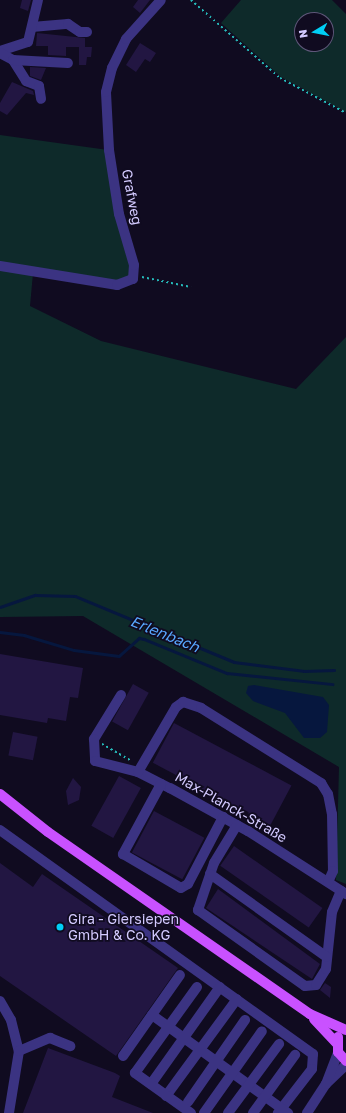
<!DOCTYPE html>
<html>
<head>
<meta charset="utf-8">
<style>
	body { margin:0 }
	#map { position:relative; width:346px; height:1113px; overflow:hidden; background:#100b20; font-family:"Golos Text",sans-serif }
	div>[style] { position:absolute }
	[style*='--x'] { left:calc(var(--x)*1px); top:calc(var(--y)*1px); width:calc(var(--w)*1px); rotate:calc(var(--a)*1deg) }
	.green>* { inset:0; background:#0e2a2a }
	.water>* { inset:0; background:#06173e }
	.stream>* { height:2.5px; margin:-1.25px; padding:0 1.25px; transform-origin:1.25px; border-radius:1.25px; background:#06173e }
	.building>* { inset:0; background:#221642; transform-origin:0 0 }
	.path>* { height:1.5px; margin-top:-0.75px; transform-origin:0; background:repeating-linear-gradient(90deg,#25b8b8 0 2px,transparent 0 5px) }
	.minor>* { height:10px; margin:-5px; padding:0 5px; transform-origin:5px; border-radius:5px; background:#3b3382 }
	.major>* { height:10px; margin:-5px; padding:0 5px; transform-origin:5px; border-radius:5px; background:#c951ff }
	.dots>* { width:11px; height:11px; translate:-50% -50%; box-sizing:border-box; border:2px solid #100b20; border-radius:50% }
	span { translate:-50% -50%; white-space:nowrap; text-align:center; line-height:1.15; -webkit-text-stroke:3.5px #100b20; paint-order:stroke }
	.street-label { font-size:14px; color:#d3caff }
	.poi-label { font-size:14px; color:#d3caff }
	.left { translate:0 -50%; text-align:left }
	.water-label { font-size:15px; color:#58a8ff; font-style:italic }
	.north { position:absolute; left:294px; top:12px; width:40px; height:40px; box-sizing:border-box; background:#100b20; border:1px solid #5e5779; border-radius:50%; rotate:260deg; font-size:11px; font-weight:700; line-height:16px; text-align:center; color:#d3caff }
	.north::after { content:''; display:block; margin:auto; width:14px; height:18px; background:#00cef5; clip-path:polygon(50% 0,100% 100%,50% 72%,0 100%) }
</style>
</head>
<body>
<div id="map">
	<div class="green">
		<i style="clip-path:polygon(evenodd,241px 0,332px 0,346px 14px,346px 112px,281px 77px,221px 23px,241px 0,302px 20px,326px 20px,326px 44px,302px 44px,302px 20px)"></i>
		<i style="clip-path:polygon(0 135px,108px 150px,132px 275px,117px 282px,0 263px)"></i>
		<i style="clip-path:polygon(0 267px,33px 273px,30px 306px,101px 341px,296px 389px,346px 337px,346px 884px,336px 880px,339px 767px,83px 616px,0 617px)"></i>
	</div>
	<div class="water">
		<i style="clip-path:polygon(254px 685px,323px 697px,329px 705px,327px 732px,320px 738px,304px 738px,285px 713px,253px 701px,246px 693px,248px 686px)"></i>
	</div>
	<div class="stream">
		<i style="--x:0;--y:607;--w:37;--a:-19"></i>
		<i style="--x:35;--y:595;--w:40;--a:1.4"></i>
		<i style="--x:75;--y:596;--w:172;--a:22.5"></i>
		<i style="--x:234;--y:662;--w:71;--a:7.3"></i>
		<i style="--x:304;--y:671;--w:30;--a:-2"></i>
		<i style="--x:0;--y:632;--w:24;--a:7"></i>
		<i style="--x:24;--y:635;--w:52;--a:16.7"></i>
		<i style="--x:74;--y:650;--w:45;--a:7.6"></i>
		<i style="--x:119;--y:656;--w:27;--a:-42"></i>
		<i style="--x:139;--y:638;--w:5;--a:11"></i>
		<i style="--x:144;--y:639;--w:90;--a:22.3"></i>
		<i style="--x:227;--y:673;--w:106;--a:6"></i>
	</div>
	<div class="building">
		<i style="clip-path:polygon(22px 0,31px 0,28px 11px,20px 8px)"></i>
		<i style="clip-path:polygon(138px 0,150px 0,140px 13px,133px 7px)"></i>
		<i style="clip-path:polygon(37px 33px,85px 38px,85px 47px,92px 47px,91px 57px,87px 57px,86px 65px,79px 65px,79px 47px,66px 47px,66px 56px,48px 55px,48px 46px,36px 46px)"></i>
		<i style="clip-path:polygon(140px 43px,156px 53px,150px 62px,145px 59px,136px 72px,126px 65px)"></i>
		<i style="clip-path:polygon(30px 67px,46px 68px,41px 80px,30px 76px)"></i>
		<i style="clip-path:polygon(12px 82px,33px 91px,34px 95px,26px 93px,7px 115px,0 111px,0 103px)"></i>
		<i style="clip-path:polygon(0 654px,83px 668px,78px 698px,70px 697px,66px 721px,48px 718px,47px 723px,0 715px)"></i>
		<i style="left:133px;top:684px;width:18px;height:43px;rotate:29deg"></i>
		<i style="left:174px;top:723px;width:133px;height:45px;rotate:28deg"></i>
		<i style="left:13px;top:732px;width:25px;height:24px;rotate:11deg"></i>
		<i style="left:119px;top:776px;width:25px;height:57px;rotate:29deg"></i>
		<i style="clip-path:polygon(73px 778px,81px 787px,79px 800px,68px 805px,66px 791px)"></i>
		<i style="left:154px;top:811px;width:57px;height:47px;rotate:28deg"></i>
		<i style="left:234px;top:846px;width:108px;height:24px;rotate:35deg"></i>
		<i style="clip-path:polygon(0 863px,33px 887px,42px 874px,178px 968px,116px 1056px,0 976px)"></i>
		<i style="clip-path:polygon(218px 889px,320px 964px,312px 979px,206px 908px)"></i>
		<i style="clip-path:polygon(325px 983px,331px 987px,330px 998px,320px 990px)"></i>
		<i style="clip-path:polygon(48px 1048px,115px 1073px,120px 1076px,112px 1097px,153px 1113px,23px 1113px)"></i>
	</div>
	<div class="path">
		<i style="--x:191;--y:0;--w:118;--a:41.2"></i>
		<i style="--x:280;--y:78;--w:75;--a:27.9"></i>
		<i style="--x:142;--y:277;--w:50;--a:11.5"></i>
		<i style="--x:102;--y:744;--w:34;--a:30"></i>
	</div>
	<div class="minor">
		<i style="--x:32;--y:27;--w:36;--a:-5"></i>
		<i style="--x:68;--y:24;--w:14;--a:34"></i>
		<i style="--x:80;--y:32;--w:7;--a:0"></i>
		<i style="--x:0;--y:51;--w:29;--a:-18"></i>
		<i style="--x:28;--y:42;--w:43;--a:-76.6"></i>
		<i style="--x:0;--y:53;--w:15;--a:28"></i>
		<i style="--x:13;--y:60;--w:25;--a:58"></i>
		<i style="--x:26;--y:81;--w:14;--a:21"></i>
		<i style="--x:39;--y:86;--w:13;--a:81"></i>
		<i style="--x:13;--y:60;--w:55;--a:3.1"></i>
		<i style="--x:0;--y:266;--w:119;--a:9.2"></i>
		<i style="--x:117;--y:285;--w:17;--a:-21"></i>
		<i style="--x:133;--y:279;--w:14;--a:-86"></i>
		<i style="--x:134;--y:265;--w:53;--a:-106.4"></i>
		<i style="--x:119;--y:214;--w:65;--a:-98.9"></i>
		<i style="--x:109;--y:150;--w:58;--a:-93"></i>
		<i style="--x:106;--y:92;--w:25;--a:-76"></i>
		<i style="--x:112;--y:68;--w:32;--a:-64"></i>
		<i style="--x:126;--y:39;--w:52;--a:-48.1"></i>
		<i style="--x:121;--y:695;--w:52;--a:121.5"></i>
		<i style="--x:94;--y:739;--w:22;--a:87"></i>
		<i style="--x:95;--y:761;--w:44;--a:14.3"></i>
		<i style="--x:138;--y:772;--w:36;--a:27"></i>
		<i style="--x:170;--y:788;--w:89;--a:28.9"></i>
		<i style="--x:248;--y:831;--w:117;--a:32.7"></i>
		<i style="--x:138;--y:772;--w:75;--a:-59.7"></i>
		<i style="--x:176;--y:707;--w:9;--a:-36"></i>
		<i style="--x:183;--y:702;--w:19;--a:18"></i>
		<i style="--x:201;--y:708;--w:142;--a:32"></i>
		<i style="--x:321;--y:783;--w:13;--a:58"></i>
		<i style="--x:328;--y:794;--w:20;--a:79"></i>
		<i style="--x:332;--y:814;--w:57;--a:89"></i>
		<i style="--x:333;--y:871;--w:12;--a:114"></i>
		<i style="--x:161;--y:784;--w:80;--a:118.5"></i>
		<i style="--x:123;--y:854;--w:67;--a:30.4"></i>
		<i style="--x:181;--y:888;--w:8;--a:-30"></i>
		<i style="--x:188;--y:884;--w:76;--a:-62.4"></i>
		<i style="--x:237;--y:825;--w:44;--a:121.2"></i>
		<i style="--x:214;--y:863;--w:50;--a:108.8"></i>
		<i style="--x:198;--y:910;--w:131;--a:35.4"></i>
		<i style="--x:305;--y:986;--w:11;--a:-5"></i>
		<i style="--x:316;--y:985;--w:19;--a:-58"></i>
		<i style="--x:326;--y:969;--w:57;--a:-84"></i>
		<i style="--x:332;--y:912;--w:23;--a:-67"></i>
		<i style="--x:0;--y:830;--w:385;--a:35.6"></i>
		<i style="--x:313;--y:1054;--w:15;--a:94"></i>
		<i style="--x:312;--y:1069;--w:56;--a:127.7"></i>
		<i style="--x:210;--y:874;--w:143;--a:35.4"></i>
		<i style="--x:0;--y:1001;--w:22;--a:60"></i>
		<i style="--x:11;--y:1020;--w:32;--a:76"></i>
		<i style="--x:19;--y:1051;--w:63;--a:99.2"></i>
		<i style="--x:152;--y:1015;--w:168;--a:35.8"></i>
		<i style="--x:19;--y:1051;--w:34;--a:-23"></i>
		<i style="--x:50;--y:1038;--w:22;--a:22"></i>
		<i style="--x:123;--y:1056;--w:99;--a:-54.9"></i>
		<i style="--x:151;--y:1084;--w:119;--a:-54.6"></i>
		<i style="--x:326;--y:1084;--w:28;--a:-44"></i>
		<i style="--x:166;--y:1096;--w:120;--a:-53.8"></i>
		<i style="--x:188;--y:1102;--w:100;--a:-55.2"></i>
		<i style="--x:191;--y:1113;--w:69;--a:-144.5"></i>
		<i style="--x:135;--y:1073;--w:106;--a:-54.2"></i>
		<i style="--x:204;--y:1113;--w:100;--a:-54.7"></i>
		<i style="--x:228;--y:1113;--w:86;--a:-53.5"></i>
		<i style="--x:253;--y:1113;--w:72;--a:-54.1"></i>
		<i style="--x:307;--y:1113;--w:35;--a:-57"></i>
		<i style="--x:326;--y:1084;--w:34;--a:-69"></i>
	</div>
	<div class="major">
		<i style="--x:0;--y:794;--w:61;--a:38.4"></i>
		<i style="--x:48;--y:832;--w:319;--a:34.8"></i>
		<i style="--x:310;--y:1014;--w:39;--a:24"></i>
		<i style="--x:314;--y:1019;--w:33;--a:47"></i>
		<i style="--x:338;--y:1037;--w:15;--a:90"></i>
		<i style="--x:338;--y:1052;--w:12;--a:48"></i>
	</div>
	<div class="dots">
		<i style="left:60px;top:927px;background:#00cef5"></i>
	</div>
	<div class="street-label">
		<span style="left:132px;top:197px;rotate:79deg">Grafweg</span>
		<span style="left:231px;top:807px;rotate:30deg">Max-Planck-Straße</span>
	</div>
	<div class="poi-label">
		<span class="left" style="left:68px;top:927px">Gira - Giersiepen<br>GmbH &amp; Co. KG</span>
	</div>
	<div class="water-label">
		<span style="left:165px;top:634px;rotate:22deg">Erlenbach</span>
	</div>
	<div class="north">N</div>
</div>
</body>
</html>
